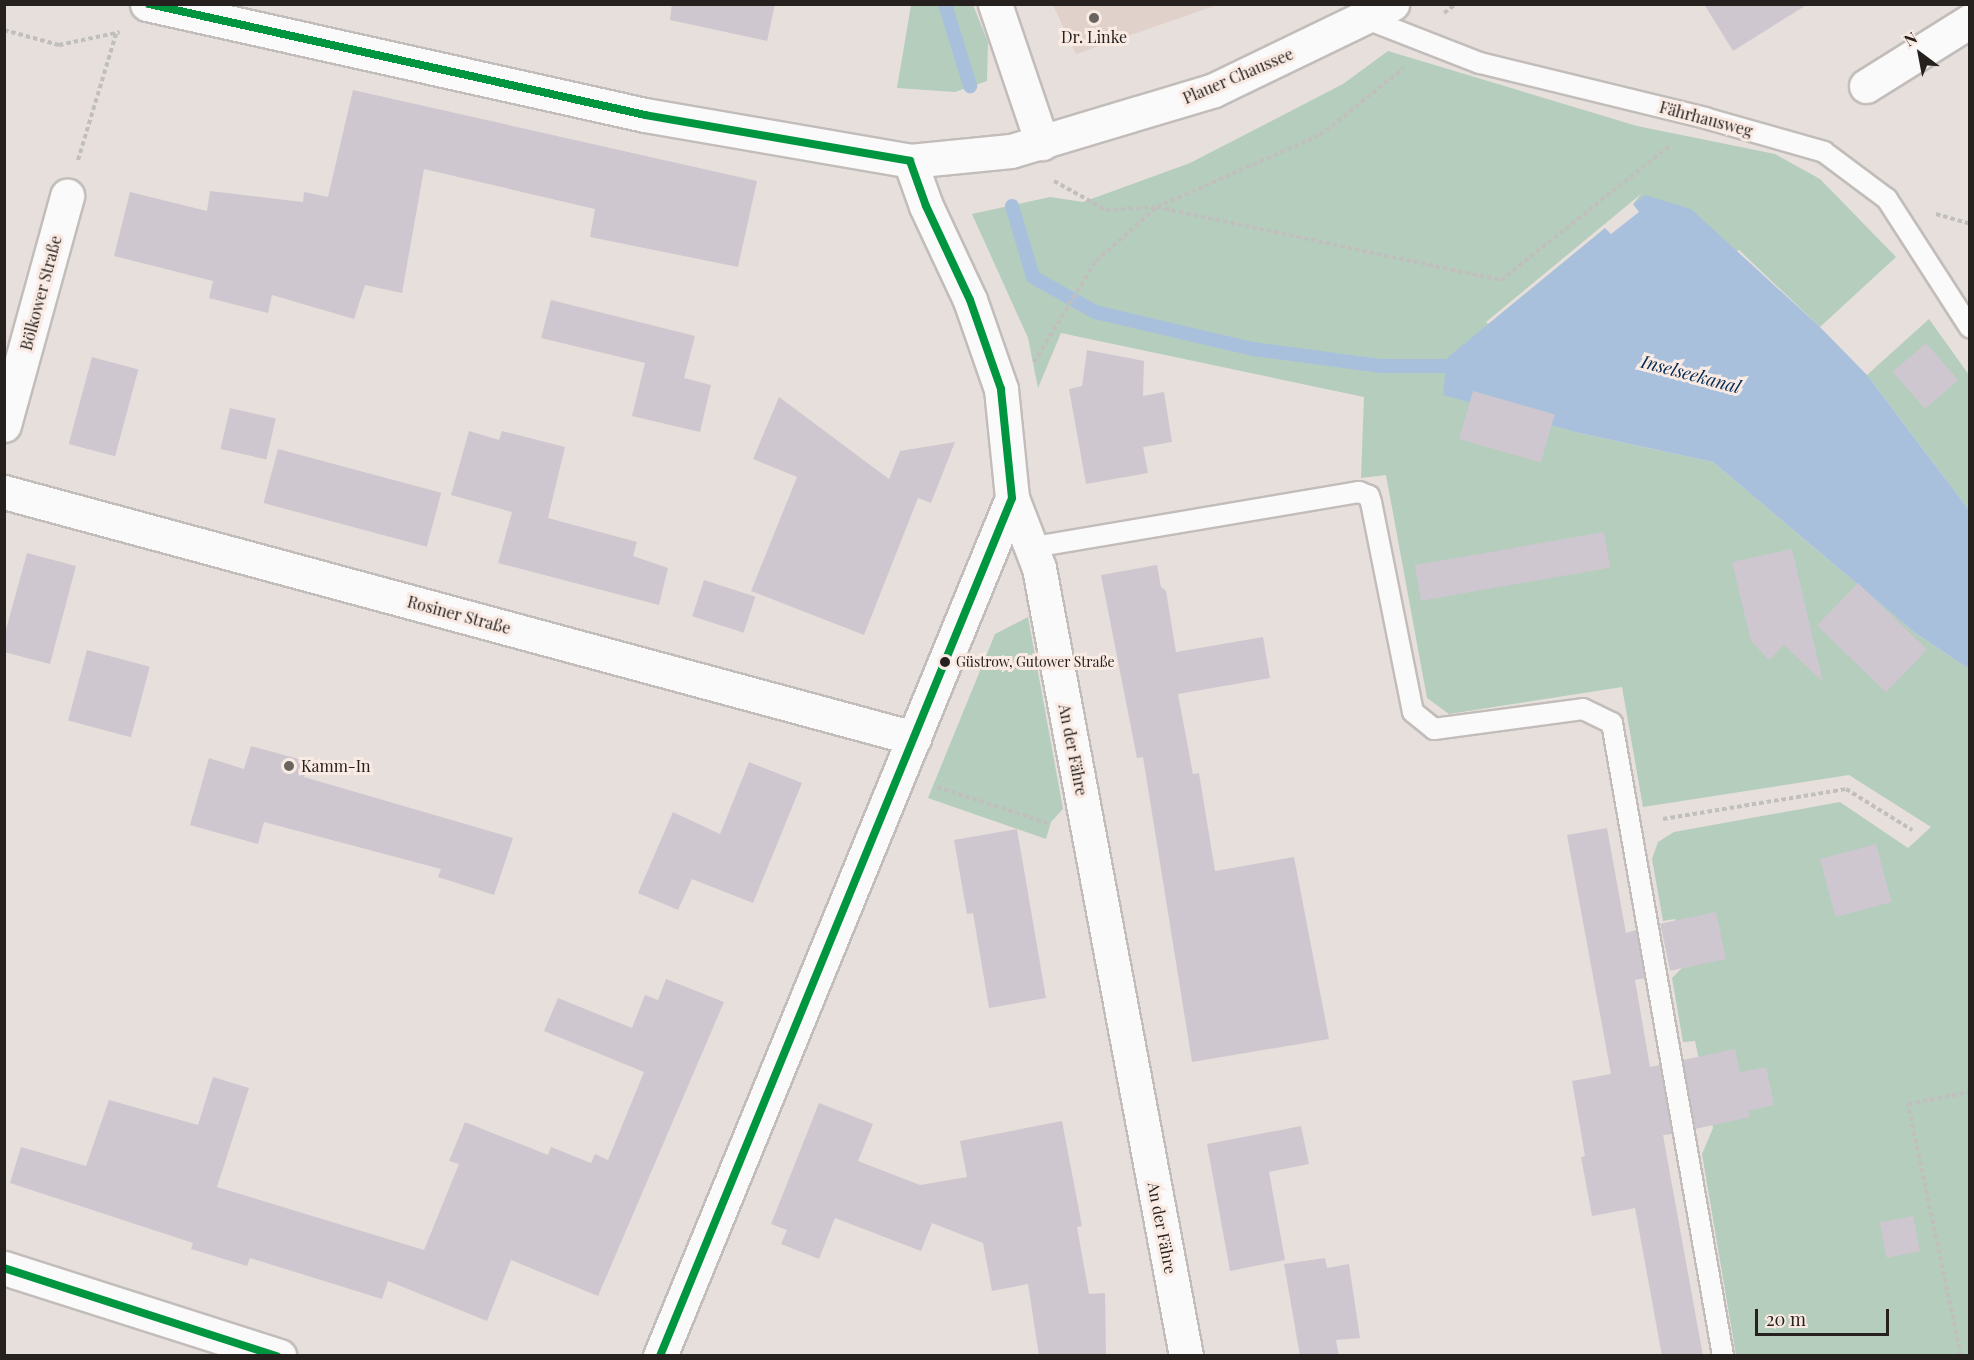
<!DOCTYPE html>
<html>
<head>
<meta charset="utf-8">
<style>
	body { margin:0 }
	#map { position:relative; width:1974px; height:1360px; overflow:hidden; background:#e7dfdb; font-family:"Playfair Display",serif }
	div>[style] { position:absolute }
	[style*='--x'] { left:calc(var(--x)*1px); top:calc(var(--y)*1px); width:calc(var(--w)*1px); rotate:calc(var(--a)*1deg) }
	.built>* { inset:0; background:#e0d1ca }
	.green>* { inset:0; background:#b5cdbd }
	.water>* { inset:0; background:#a9c0dd }
	.pier>* { inset:0; background:#e7dfdb }
	.stream>* { height:14px; margin:-7px; padding:0 7px; transform-origin:7px; border-radius:7px; background:#a9c0dd }
	.building>* { inset:0; background:#cfc7cf; transform-origin:0 0 }
	.path>* { height:4px; margin-top:-2px; transform-origin:0; background:repeating-linear-gradient(90deg,#c1bfbd 0 4.5px,transparent 0 7.5px) }
	.roads { filter:drop-shadow(2px 0 #c2bdba) drop-shadow(-2px 0 #c2bdba) drop-shadow(0 2px #c2bdba) drop-shadow(0 -2px #c2bdba) }
	.service>* { height:20px; margin:-10px; padding:0 10px; transform-origin:10px; border-radius:10px; background:#fbfafa }
	.minor>* { height:33px; margin:-16.5px; padding:0 16.5px; transform-origin:16.5px; border-radius:16.5px; background:#fbfafa }
	.secondary>* { height:33px; margin:-16.5px; padding:0 16.5px; transform-origin:16.5px; border-radius:16.5px; background:#fbfafa }
	.bus-1>* { height:8px; margin:-4px; padding:0 4px; transform-origin:4px; border-radius:4px; background:#009640 }
	.dots>* { width:16px; height:16px; translate:-50% -50%; box-sizing:border-box; border:3px solid #f9eae3; border-radius:50% }
	span { translate:-50% -50%; white-space:nowrap; text-align:center; line-height:1.15; -webkit-text-stroke:6px #f9eae3; paint-order:stroke }
	.bus-label { font-size:14px; color:#26211e }
	.left { translate:0 -50%; text-align:left }
	.poi-label { font-size:16px; color:#26211e }
	.street-label { font-size:16px; color:#26211e }
	.water-label { font-size:18px; color:#042b53; font-style:italic }
	.frame { position:absolute; inset:0; border:6px solid #26211e; pointer-events:none }
	.north { position:absolute; left:1890px; top:24px; width:60px; height:60px; -webkit-text-stroke:4px #f9eae3; paint-order:stroke; rotate:328deg; font-size:16px; font-weight:700; line-height:24px; text-align:center; color:#26211e }
	.north::after { content:''; display:block; margin:auto; width:21px; height:27px; background:#26211e; clip-path:polygon(50% 0,100% 100%,50% 72%,0 100%) }
	.scale { position:absolute; left:1755px; top:1309px; width:134px; height:27px; box-sizing:border-box; border:3px solid #26211e; border-top:0; padding-left:8px; font-size:18px; line-height:21px; white-space:nowrap; color:#26211e; -webkit-text-stroke:4px #f9eae3; paint-order:stroke }
</style>
</head>
<body>
<div id="map">
	<div class="built">
		<i style="clip-path:polygon(1053px 5px,1217px 5px,1076px 54px)"></i>
	</div>
	<div class="green">
		<i style="clip-path:polygon(911px 5px,973px 5px,988px 42px,987px 81px,955px 92px,897px 88px)"></i>
		<i style="clip-path:polygon(1388px 51px,1637px 126px,1775px 154px,1820px 179px,1896px 257px,1820px 327px,1739px 250px,1443px 394px,1579px 433px,1713px 462px,1914px 632px,1969px 669px,1969px 1355px,1736px 1355px,1702px 1154px,1713px 1128px,1695px 1041px,1683px 1042px,1672px 978px,1684px 966px,1675px 919px,1663px 921px,1652px 859px,1658px 842px,1674px 832px,1840px 802px,1908px 848px,1931px 827px,1849px 775px,1643px 807px,1622px 687px,1449px 714px,1427px 698px,1386px 475px,1361px 478px,1364px 397px,1061px 333px,1038px 388px,1028px 338px,972px 214px,1050px 197px,1083px 202px,1190px 163px,1343px 84px)"></i>
		<i style="clip-path:polygon(1929px 319px,1969px 375px,1969px 510px,1867px 375px)"></i>
		<i style="clip-path:polygon(1028px 617px,1063px 809px,1051px 822px,1046px 839px,928px 798px,995px 634px)"></i>
	</div>
	<div class="water">
		<i style="clip-path:polygon(1645px 195px,1691px 209px,1820px 327px,1867px 375px,1969px 510px,1969px 669px,1914px 632px,1713px 462px,1579px 433px,1443px 395px,1447px 358px)"></i>
	</div>
	<div class="pier">
		<i style="clip-path:polygon(1641px 194px,1633px 204px,1639px 212px,1611px 234px,1605px 228px,1488px 324px,1486px 322px)"></i>
	</div>
	<div class="stream">
		<i style="--x:945;--y:4;--w:86;--a:73"></i>
		<i style="--x:1012;--y:206;--w:74;--a:73.5"></i>
		<i style="--x:1033;--y:277;--w:71;--a:29.4"></i>
		<i style="--x:1095;--y:312;--w:162;--a:13.2"></i>
		<i style="--x:1253;--y:349;--w:128;--a:7.6"></i>
		<i style="--x:1380;--y:366;--w:66;--a:0"></i>
	</div>
	<div class="building">
		<i style="clip-path:polygon(672px 4px,775px 4px,767px 41px,670px 20px)"></i>
		<i style="clip-path:polygon(1704px 4px,1808px 4px,1733px 51px)"></i>
		<i style="clip-path:polygon(353px 90px,757px 181px,738px 267px,590px 237px,595px 209px,424px 169px,402px 293px,365px 285px,354px 319px,272px 295px,268px 313px,209px 298px,213px 281px,114px 256px,130px 192px,207px 211px,210px 191px,303px 202px,304px 192px,328px 197px)"></i>
		<i style="clip-path:polygon(551px 300px,695px 336px,684px 378px,711px 385px,700px 432px,632px 416px,645px 363px,541px 338px)"></i>
		<i style="left:1926px;top:343px;width:49px;height:44px;rotate:49deg"></i>
		<i style="clip-path:polygon(1087px 350px,1144px 361px,1143px 396px,1164px 392px,1172px 442px,1143px 447px,1148px 473px,1086px 484px,1069px 389px,1082px 386px)"></i>
		<i style="left:92px;top:357px;width:48px;height:90px;rotate:15deg"></i>
		<i style="left:1473px;top:391px;width:85px;height:50px;rotate:16deg"></i>
		<i style="clip-path:polygon(779px 397px,889px 479px,900px 451px,955px 442px,931px 503px,918px 498px,864px 635px,751px 591px,797px 477px,753px 459px)"></i>
		<i style="left:230px;top:408px;width:47px;height:42px;rotate:13deg"></i>
		<i style="clip-path:polygon(469px 431px,499px 440px,502px 431px,565px 447px,548px 518px,637px 542px,633px 556px,668px 568px,659px 605px,498px 563px,512px 512px,451px 495px)"></i>
		<i style="left:278px;top:449px;width:169px;height:56px;rotate:15deg"></i>
		<i style="left:1604px;top:532px;width:36px;height:192px;rotate:80deg"></i>
		<i style="clip-path:polygon(1792px 549px,1823px 682px,1784px 645px,1769px 660px,1751px 641px,1732px 562px)"></i>
		<i style="clip-path:polygon(27px 553px,76px 566px,50px 664px,4px 652px,4px 637px)"></i>
		<i style="clip-path:polygon(1157px 565px,1161px 587px,1166px 591px,1176px 652px,1263px 637px,1270px 678px,1178px 694px,1193px 774px,1199px 773px,1215px 871px,1294px 857px,1329px 1039px,1192px 1062px,1143px 757px,1137px 758px,1101px 575px)"></i>
		<i style="left:704px;top:580px;width:54px;height:38px;rotate:18deg"></i>
		<i style="left:1858px;top:583px;width:96px;height:59px;rotate:44deg"></i>
		<i style="left:87px;top:650px;width:65px;height:73px;rotate:15deg"></i>
		<i style="clip-path:polygon(251px 746px,309px 762px,304px 777px,513px 838px,494px 895px,438px 877px,441px 869px,264px 822px,258px 844px,190px 825px,209px 758px,244px 769px)"></i>
		<i style="clip-path:polygon(749px 762px,802px 783px,753px 903px,692px 879px,678px 910px,638px 893px,673px 812px,720px 834px)"></i>
		<i style="clip-path:polygon(1607px 828px,1626px 933px,1636px 930px,1645px 978px,1635px 980px,1650px 1067px,1660px 1065px,1672px 1134px,1663px 1135px,1703px 1356px,1662px 1356px,1635px 1208px,1592px 1216px,1581px 1157px,1585px 1156px,1572px 1081px,1611px 1074px,1567px 835px)"></i>
		<i style="clip-path:polygon(1017px 829px,1046px 998px,989px 1008px,973px 913px,967px 914px,954px 840px)"></i>
		<i style="left:1876px;top:844px;width:60px;height:58px;rotate:75deg"></i>
		<i style="left:1716px;top:912px;width:48px;height:57px;rotate:78deg"></i>
		<i style="clip-path:polygon(666px 979px,724px 1002px,598px 1296px,511px 1260px,487px 1321px,388px 1281px,382px 1299px,250px 1258px,247px 1266px,191px 1249px,193px 1243px,10px 1183px,21px 1147px,86px 1166px,109px 1100px,198px 1125px,213px 1077px,249px 1088px,217px 1187px,424px 1250px,459px 1164px,449px 1161px,465px 1122px,548px 1155px,551px 1147px,591px 1163px,595px 1154px,608px 1160px,644px 1072px,544px 1031px,558px 998px,632px 1028px,645px 995px,658px 1000px)"></i>
		<i style="clip-path:polygon(1735px 1049px,1740px 1072px,1766px 1067px,1774px 1105px,1748px 1111px,1750px 1117px,1695px 1129px,1683px 1060px)"></i>
		<i style="clip-path:polygon(819px 1103px,873px 1124px,858px 1161px,920px 1185px,967px 1177px,960px 1141px,1062px 1121px,1082px 1226px,1077px 1227px,1089px 1294px,1105px 1293px,1106px 1356px,1039px 1356px,1028px 1284px,992px 1291px,983px 1243px,932px 1223px,921px 1251px,835px 1218px,819px 1259px,781px 1244px,787px 1230px,771px 1224px)"></i>
		<i style="clip-path:polygon(1301px 1126px,1309px 1164px,1269px 1172px,1285px 1260px,1230px 1271px,1207px 1144px)"></i>
		<i style="left:1913px;top:1216px;width:36px;height:34px;rotate:79deg"></i>
		<i style="clip-path:polygon(1325px 1258px,1327px 1268px,1349px 1264px,1360px 1338px,1336px 1340px,1339px 1356px,1300px 1356px,1284px 1264px)"></i>
	</div>
	<div class="path">
		<i style="--x:1444;--y:13;--w:15;--a:-37"></i>
		<i style="--x:4;--y:30;--w:57;--a:15.3"></i>
		<i style="--x:59;--y:45;--w:62;--a:-12"></i>
		<i style="--x:78;--y:160;--w:132;--a:-73.2"></i>
		<i style="--x:1054;--y:181;--w:60;--a:29.1"></i>
		<i style="--x:1106;--y:210;--w:51;--a:-3.4"></i>
		<i style="--x:1157;--y:207;--w:178;--a:-23.8"></i>
		<i style="--x:1320;--y:135;--w:107;--a:-38.6"></i>
		<i style="--x:1936;--y:214;--w:35;--a:16"></i>
		<i style="--x:1034;--y:362;--w:119;--a:-58.5"></i>
		<i style="--x:1096;--y:261;--w:81;--a:-41.5"></i>
		<i style="--x:1157;--y:207;--w:352;--a:12"></i>
		<i style="--x:1501;--y:280;--w:217;--a:-38.5"></i>
		<i style="--x:937;--y:787;--w:116;--a:18.1"></i>
		<i style="--x:1663;--y:819;--w:185;--a:-9.3"></i>
		<i style="--x:1846;--y:789;--w:78;--a:31.8"></i>
		<i style="--x:1961;--y:1356;--w:258;--a:-101.9"></i>
		<i style="--x:1908;--y:1104;--w:63;--a:-11"></i>
	</div>
	<div class="roads">
		<div class="service">
			<i style="--x:1367;--y:19;--w:121;--a:21.3"></i>
			<i style="--x:1480;--y:63;--w:232;--a:13.7"></i>
			<i style="--x:1705;--y:118;--w:124;--a:15.9"></i>
			<i style="--x:1824;--y:152;--w:79;--a:36.7"></i>
			<i style="--x:1887;--y:199;--w:153;--a:57.2"></i>
			<i style="--x:1034;--y:547;--w:330;--a:-9.6"></i>
			<i style="--x:1359;--y:492;--w:11;--a:22"></i>
			<i style="--x:1369;--y:496;--w:6;--a:72"></i>
			<i style="--x:1371;--y:502;--w:214;--a:78.7"></i>
			<i style="--x:1413;--y:712;--w:27;--a:39"></i>
			<i style="--x:1434;--y:729;--w:150;--a:-7.6"></i>
			<i style="--x:1583;--y:709;--w:32;--a:26"></i>
			<i style="--x:1612;--y:723;--w:643;--a:80.05"></i>
		</div>
		<div class="minor">
			<i style="--x:995;--y:4;--w:147;--a:71.3"></i>
			<i style="--x:1866;--y:86;--w:123;--a:-32"></i>
			<i style="--x:910;--y:161;--w:48;--a:70.4"></i>
			<i style="--x:926;--y:206;--w:104;--a:64.9"></i>
			<i style="--x:970;--y:300;--w:94;--a:70.8"></i>
			<i style="--x:1001;--y:389;--w:110;--a:84.2"></i>
			<i style="--x:1012;--y:498;--w:75;--a:68.9"></i>
			<i style="--x:1039;--y:568;--w:802;--a:79.43"></i>
			<i style="--x:4;--y:425;--w:238;--a:-74.6"></i>
			<i style="--x:4;--y:492;--w:943;--a:15.13"></i>
			<i style="--x:4;--y:1268;--w:289;--a:17.7"></i>
			<i style="--x:660;--y:1356;--w:927;--a:-67.69"></i>
		</div>
		<div class="secondary">
			<i style="--x:147;--y:4;--w:510;--a:12.57"></i>
			<i style="--x:645;--y:115;--w:269;--a:9.8"></i>
			<i style="--x:910;--y:161;--w:101;--a:-5.7"></i>
			<i style="--x:1011;--y:151;--w:212;--a:-16.7"></i>
			<i style="--x:1214;--y:90;--w:198;--a:-25.8"></i>
		</div>
	</div>
	<div class="bus-1">
		<i style="--x:149;--y:4;--w:508;--a:12.61"></i>
		<i style="--x:645;--y:115;--w:269;--a:9.8"></i>
		<i style="--x:4;--y:1268;--w:287;--a:17.9"></i>
		<i style="--x:660;--y:1356;--w:927;--a:-67.69"></i>
		<i style="--x:1012;--y:498;--w:110;--a:-95.8"></i>
		<i style="--x:1001;--y:389;--w:94;--a:-109.2"></i>
		<i style="--x:970;--y:300;--w:104;--a:-115.1"></i>
		<i style="--x:926;--y:206;--w:48;--a:-109.6"></i>
	</div>
	<div class="dots">
		<i style="left:1094px;top:18px;background:#6a6460"></i>
		<i style="left:945px;top:662px;background:#26211e"></i>
		<i style="left:289px;top:766px;background:#6a6460"></i>
	</div>
	<div class="bus-label">
		<span class="left" style="left:956px;top:662px">Güstrow, Gutower Straße</span>
	</div>
	<div class="poi-label">
		<span style="left:1094px;top:37px">Dr. Linke</span>
		<span class="left" style="left:301px;top:766px">Kamm-In</span>
	</div>
	<div class="street-label">
		<span style="left:1238px;top:76px;rotate:-23deg">Plauer Chaussee</span>
		<span style="left:1706px;top:119px;rotate:15deg">Fährhausweg</span>
		<span style="left:41px;top:293px;rotate:-75deg">Bölkower Straße</span>
		<span style="left:459px;top:615px;rotate:15deg">Rosiner Straße</span>
		<span style="left:1073px;top:750px;rotate:79deg">An der Fähre</span>
		<span style="left:1162px;top:1228px;rotate:79deg">An der Fähre</span>
	</div>
	<div class="water-label">
		<span style="left:1691px;top:374px;rotate:15deg">Inselseekanal</span>
	</div>
	<div class="frame"></div>
	<div class="north">N</div>
	<div class="scale">20 m</div>
</div>
</body>
</html>
